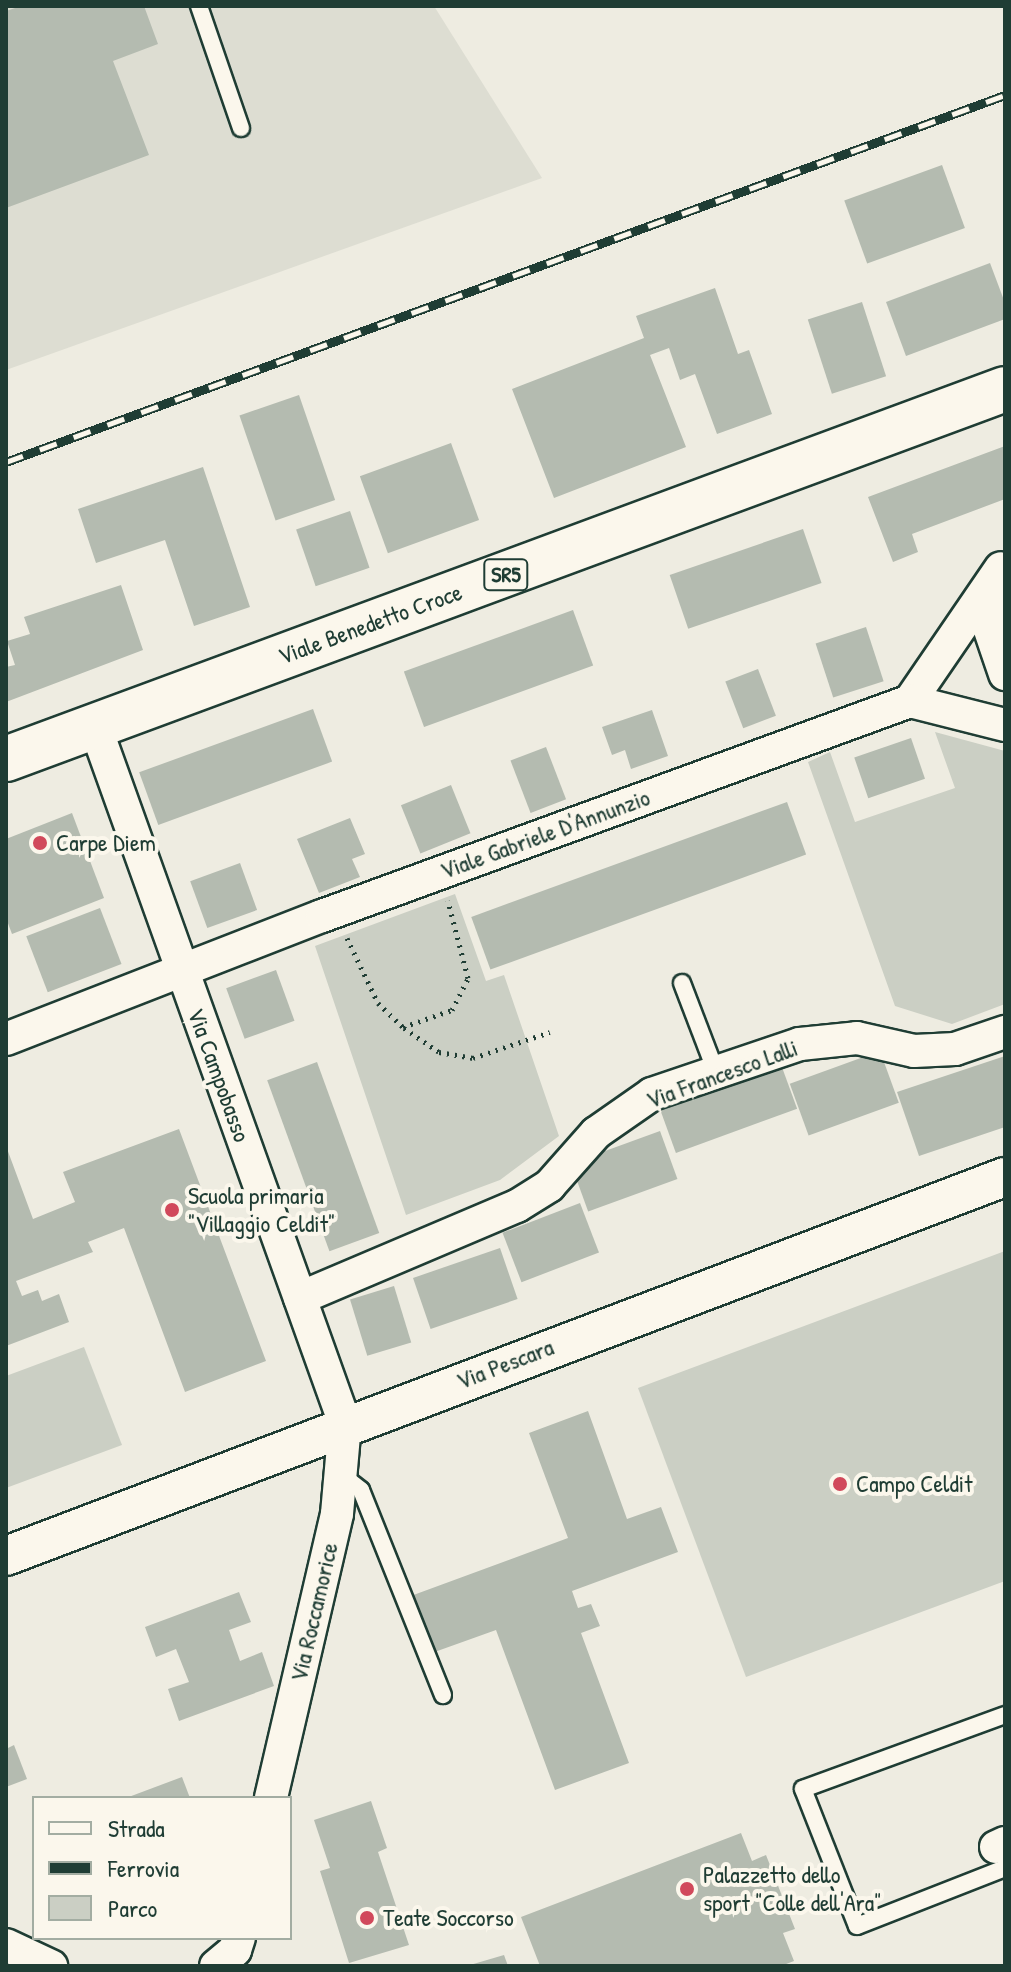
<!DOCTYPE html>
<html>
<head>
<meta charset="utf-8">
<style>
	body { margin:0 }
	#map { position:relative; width:1011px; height:1972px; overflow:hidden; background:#eeece1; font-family:"Patrick Hand",sans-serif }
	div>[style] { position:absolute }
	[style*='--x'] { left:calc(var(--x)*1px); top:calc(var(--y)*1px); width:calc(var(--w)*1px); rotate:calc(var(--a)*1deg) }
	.built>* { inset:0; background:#ddddd2 }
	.green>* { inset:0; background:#cbcfc4 }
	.building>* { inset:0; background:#b4bbb0; transform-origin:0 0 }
	.path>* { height:5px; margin-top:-2.5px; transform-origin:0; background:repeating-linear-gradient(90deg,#1f3d34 0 2px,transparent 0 8px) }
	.roads { filter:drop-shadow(2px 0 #1f3d34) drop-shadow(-2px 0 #1f3d34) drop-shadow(0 2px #1f3d34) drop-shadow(0 -2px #1f3d34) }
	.service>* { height:16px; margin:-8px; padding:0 8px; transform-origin:8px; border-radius:8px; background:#fbf7ec }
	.minor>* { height:32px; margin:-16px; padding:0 16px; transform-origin:16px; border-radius:16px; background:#fbf7ec }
	.tertiary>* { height:38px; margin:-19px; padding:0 19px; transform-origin:19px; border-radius:19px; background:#fbf7ec }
	.primary>* { height:44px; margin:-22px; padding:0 22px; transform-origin:22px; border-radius:22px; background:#fbf7ec }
	.rail>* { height:9px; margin-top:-4.5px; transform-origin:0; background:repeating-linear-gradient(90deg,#fbf7ec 0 18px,#1f3d34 0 36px); box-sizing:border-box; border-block:2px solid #1f3d34 }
	.dots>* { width:22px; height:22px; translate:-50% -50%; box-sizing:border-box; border:4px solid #fbf7ec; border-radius:50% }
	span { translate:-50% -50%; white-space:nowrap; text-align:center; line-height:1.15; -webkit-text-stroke:8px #fbf7ec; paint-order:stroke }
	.shield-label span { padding:2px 6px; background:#fbf7ec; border:2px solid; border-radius:6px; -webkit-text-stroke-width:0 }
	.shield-label { font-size:22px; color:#1f3d34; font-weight:700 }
	.street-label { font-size:24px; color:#1f3d34 }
	.poi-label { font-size:24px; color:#1f3d34 }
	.left { translate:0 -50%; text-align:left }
	.frame { position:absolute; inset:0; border:8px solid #1f3d34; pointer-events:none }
	.legend { position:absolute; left:32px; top:1796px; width:260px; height:144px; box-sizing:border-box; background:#fbf7ec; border:2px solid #a3ada2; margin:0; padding:10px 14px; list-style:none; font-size:24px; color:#1f3d34 }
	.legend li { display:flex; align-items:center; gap:16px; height:40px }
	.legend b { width:40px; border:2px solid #a3ada2 }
</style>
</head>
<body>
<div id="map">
	<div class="built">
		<i style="clip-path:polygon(6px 6px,434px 6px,542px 178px,6px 370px)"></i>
	</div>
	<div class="green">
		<i style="clip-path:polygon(935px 732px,1005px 751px,1005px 1004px,952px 1024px,895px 1006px,808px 762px,830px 752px,855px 822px,955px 788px)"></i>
		<i style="clip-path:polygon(455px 894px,486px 981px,504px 975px,559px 1136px,500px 1180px,406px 1215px,315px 946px)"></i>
		<i style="clip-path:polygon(1005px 1251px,1005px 1581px,746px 1677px,638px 1388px)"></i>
		<i style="clip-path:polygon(84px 1347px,122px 1445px,6px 1488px,6px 1376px)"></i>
	</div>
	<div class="building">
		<i style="clip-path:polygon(21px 6px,144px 6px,158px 44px,113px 61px,149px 155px,6px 208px,6px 11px)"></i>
		<i style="left:942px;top:165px;width:67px;height:104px;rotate:70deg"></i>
		<i style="clip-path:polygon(990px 263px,1005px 303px,1005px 319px,906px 356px,886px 302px)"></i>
		<i style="clip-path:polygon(715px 288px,738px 354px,749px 350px,772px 414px,717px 434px,695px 374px,680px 380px,669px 348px,650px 355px,686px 447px,554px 498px,512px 389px,644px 338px,636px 316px)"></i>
		<i style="left:862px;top:302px;width:78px;height:57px;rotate:72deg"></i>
		<i style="left:299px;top:395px;width:111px;height:63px;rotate:71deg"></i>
		<i style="left:451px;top:443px;width:82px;height:97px;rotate:70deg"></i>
		<i style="clip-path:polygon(1005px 446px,1005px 499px,912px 534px,918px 552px,893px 562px,868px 497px)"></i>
		<i style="clip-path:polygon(203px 467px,250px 607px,194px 626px,165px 540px,96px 563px,78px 509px)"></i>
		<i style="left:350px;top:511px;width:60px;height:57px;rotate:71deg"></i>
		<i style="left:803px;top:529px;width:57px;height:141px;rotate:71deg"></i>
		<i style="clip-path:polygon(121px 585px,143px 650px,6px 702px,6px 667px,15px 665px,7px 641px,30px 634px,24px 617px)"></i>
		<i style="left:573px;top:610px;width:59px;height:180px;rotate:70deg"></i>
		<i style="left:866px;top:627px;width:57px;height:53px;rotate:72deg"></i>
		<i style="left:758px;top:669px;width:50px;height:35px;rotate:69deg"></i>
		<i style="left:313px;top:709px;width:56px;height:185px;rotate:70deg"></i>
		<i style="clip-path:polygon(652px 710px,668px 756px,631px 769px,625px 750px,612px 755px,602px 727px)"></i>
		<i style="left:911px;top:738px;width:43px;height:60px;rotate:71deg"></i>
		<i style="left:546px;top:747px;width:56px;height:38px;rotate:69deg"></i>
		<i style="left:451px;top:785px;width:52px;height:54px;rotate:68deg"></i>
		<i style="left:787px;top:802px;width:56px;height:336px;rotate:70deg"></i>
		<i style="clip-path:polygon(72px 813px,104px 898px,12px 934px,6px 918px,6px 839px)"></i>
		<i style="clip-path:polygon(350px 818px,365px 854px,352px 859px,360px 877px,319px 893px,297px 839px)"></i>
		<i style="left:240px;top:863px;width:50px;height:53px;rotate:70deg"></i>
		<i style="left:100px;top:908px;width:60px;height:79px;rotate:69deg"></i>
		<i style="left:276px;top:970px;width:54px;height:53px;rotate:70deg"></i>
		<i style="left:880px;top:1051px;width:55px;height:96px;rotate:70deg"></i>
		<i style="clip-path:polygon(1005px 1056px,1005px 1127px,919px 1156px,897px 1092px)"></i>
		<i style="left:779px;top:1059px;width:53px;height:129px;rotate:70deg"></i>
		<i style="left:317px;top:1062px;width:182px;height:53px;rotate:70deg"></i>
		<i style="clip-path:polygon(179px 1129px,266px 1361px,185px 1392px,124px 1228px,88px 1242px,93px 1252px,16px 1281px,22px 1296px,38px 1290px,42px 1301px,59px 1294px,69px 1322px,6px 1346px,6px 1146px,33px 1219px,75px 1202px,63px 1172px)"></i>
		<i style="left:660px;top:1131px;width:51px;height:95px;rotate:70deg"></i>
		<i style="left:580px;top:1203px;width:53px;height:83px;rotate:69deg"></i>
		<i style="left:500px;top:1248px;width:54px;height:92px;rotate:71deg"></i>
		<i style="left:394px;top:1286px;width:59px;height:46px;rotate:73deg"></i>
		<i style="clip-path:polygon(588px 1411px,627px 1519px,661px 1507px,678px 1552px,572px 1591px,578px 1608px,591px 1604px,600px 1626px,581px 1633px,629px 1763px,555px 1790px,496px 1630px,429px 1654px,408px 1597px,568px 1538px,529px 1433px)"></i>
		<i style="clip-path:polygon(239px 1592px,251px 1622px,229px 1630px,240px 1661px,262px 1652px,274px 1686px,179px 1721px,168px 1689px,189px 1682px,176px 1649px,156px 1657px,145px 1627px)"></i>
		<i style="clip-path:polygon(14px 1745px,27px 1779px,6px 1787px,6px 1749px)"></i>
		<i style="clip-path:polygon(182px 1777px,190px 1798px,126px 1798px)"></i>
		<i style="clip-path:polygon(371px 1801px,387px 1848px,378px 1852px,409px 1945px,349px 1963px,320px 1871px,330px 1868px,314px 1820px)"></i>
		<i style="clip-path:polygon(741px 1833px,752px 1861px,766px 1855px,795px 1929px,783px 1933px,794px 1961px,781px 1966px,540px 1966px,521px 1917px)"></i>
		<i style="clip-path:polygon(504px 1955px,508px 1966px,471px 1966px,470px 1965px)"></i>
	</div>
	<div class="path">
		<i style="--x:347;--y:938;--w:72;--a:64.5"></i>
		<i style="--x:378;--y:1003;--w:35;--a:44"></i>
		<i style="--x:403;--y:1027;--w:52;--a:-19.1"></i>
		<i style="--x:452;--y:1010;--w:36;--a:-63"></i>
		<i style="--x:468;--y:978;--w:80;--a:-104.6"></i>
		<i style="--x:404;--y:1028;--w:42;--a:34.4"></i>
		<i style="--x:439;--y:1052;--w:35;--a:10"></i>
		<i style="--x:473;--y:1058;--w:81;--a:-18.7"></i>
	</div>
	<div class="roads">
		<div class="service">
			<i style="--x:199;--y:6;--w:129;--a:71"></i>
			<i style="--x:682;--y:983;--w:95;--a:69.1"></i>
			<i style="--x:342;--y:1475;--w:24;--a:38"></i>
			<i style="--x:361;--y:1490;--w:221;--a:68.2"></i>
			<i style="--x:1005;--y:1715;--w:215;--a:159.9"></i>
			<i style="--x:803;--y:1789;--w:147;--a:68.5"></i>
			<i style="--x:857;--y:1926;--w:159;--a:-21.4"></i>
		</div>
		<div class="minor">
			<i style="--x:997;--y:581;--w:44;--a:101.8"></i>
			<i style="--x:988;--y:624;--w:53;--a:71.2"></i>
			<i style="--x:910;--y:701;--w:161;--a:-55.6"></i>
			<i style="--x:95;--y:726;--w:741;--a:70.29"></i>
			<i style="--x:345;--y:1424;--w:90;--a:95.1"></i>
			<i style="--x:337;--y:1514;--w:292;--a:103.1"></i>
			<i style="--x:6;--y:1039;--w:339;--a:-21.3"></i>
			<i style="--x:322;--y:916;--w:626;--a:-20.08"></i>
			<i style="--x:910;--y:701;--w:98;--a:14.2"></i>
			<i style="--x:300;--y:1298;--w:236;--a:-23"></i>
			<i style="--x:517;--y:1206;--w:38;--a:-32"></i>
			<i style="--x:549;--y:1186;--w:71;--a:-48.4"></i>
			<i style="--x:596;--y:1133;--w:68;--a:-34.9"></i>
			<i style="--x:652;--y:1094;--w:156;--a:-18.7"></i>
			<i style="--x:800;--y:1044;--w:57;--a:-6"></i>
			<i style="--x:857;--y:1038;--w:58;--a:12.8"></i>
			<i style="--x:914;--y:1051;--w:41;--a:-2.8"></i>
			<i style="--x:955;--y:1049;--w:53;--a:-18.8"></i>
			<i style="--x:996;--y:1847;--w:10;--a:-24"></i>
			<i style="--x:6;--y:1945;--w:50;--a:25"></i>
			<i style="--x:216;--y:1966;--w:25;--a:-40"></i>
			<i style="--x:235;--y:1950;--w:13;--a:-72"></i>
		</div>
		<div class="tertiary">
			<i style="--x:6;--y:1556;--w:1068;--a:-20.78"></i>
		</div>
		<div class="primary">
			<i style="--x:6;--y:759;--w:1065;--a:-20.32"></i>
		</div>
	</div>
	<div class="rail">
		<i style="--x:6;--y:462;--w:1064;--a:-20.17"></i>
	</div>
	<div class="dots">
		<i style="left:40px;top:843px;background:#d1495b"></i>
		<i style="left:172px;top:1210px;background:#d1495b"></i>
		<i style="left:840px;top:1484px;background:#d1495b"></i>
		<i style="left:687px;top:1889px;background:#d1495b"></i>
		<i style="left:367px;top:1918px;background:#d1495b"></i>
	</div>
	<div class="shield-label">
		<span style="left:506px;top:575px">SR5</span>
	</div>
	<div class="street-label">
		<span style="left:370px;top:624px;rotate:-20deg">Viale Benedetto Croce</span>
		<span style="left:545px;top:834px;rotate:-20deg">Viale Gabriele D'Annunzio</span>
		<span style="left:722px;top:1074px;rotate:-20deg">Via Francesco Lalli</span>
		<span style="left:219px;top:1075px;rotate:70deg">Via Campobasso</span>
		<span style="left:505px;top:1364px;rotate:-21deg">Via Pescara</span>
		<span style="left:314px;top:1612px;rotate:-77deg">Via Roccamorice</span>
	</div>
	<div class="poi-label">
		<span class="left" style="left:56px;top:843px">Carpe Diem</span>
		<span class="left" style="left:188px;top:1210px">Scuola primaria<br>"Villaggio Celdit"</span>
		<span class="left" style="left:856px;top:1484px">Campo Celdit</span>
		<span class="left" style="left:703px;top:1889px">Palazzetto dello<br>sport "Colle dell'Ara"</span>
		<span class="left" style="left:383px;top:1918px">Teate Soccorso</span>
	</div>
	<div class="frame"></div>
	<ul class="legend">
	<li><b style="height:10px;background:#fbf7ec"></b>Strada</li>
	<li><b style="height:10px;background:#1f3d34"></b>Ferrovia</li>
	<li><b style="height:22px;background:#cbcfc4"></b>Parco</li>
	</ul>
</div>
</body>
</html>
